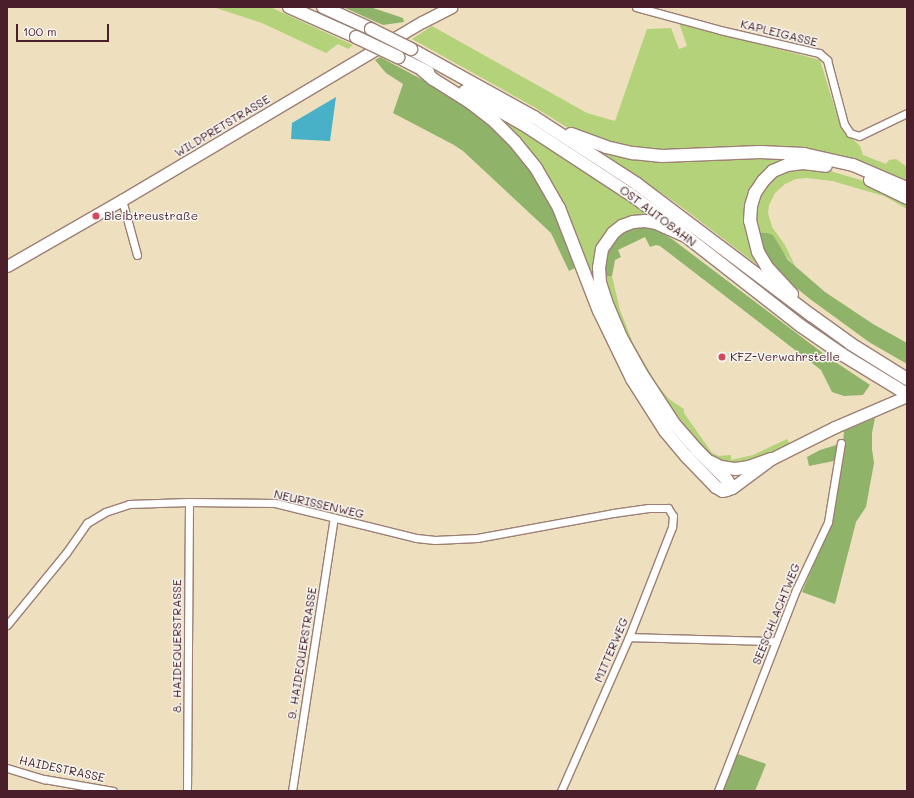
<!DOCTYPE html>
<html>
<head>
<meta charset="utf-8">
<style>
	body { margin:0 }
	#map { position:relative; width:914px; height:798px; overflow:hidden; background:#eedfbf; font-family:Mali,sans-serif }
	div>[style] { position:absolute }
	[style*='--x'] { left:calc(var(--x)*1px); top:calc(var(--y)*1px); width:calc(var(--w)*1px); rotate:calc(var(--a)*1deg) }
	.green>* { inset:0; background:#b4d279 }
	.forest>* { inset:0; background:#8fb469 }
	.water>* { inset:0; background:#48b1c7 }
	.roads { filter:drop-shadow(1px 0 #9c7f75) drop-shadow(-1px 0 #9c7f75) drop-shadow(0 1px #9c7f75) drop-shadow(0 -1px #9c7f75) }
	.minor>* { height:7px; margin:-3.5px; padding:0 3.5px; transform-origin:3.5px; border-radius:3.5px; background:#fff }
	.primary>* { height:11px; margin:-5.5px; padding:0 5.5px; transform-origin:5.5px; border-radius:5.5px; background:#fff }
	.motorway>* { height:12px; margin:-6px; padding:0 6px; transform-origin:6px; border-radius:6px; background:#fff }
	.bridges { filter:drop-shadow(1px 0 #9c7f75) drop-shadow(-1px 0 #9c7f75) drop-shadow(0 1px #9c7f75) drop-shadow(0 -1px #9c7f75) }
	.motorway-bridge>* { height:12px; margin:-6px; padding:0 6px; transform-origin:6px; border-radius:6px; background:#fff }
	.dots>* { width:11px; height:11px; translate:-50% -50%; box-sizing:border-box; border:2px solid #f6f6f2; border-radius:50% }
	span { translate:-50% -50%; white-space:nowrap; text-align:center; line-height:1.15; -webkit-text-stroke:3px #f6f6f2; paint-order:stroke }
	.street-label { font-size:12px; color:#4a1f2b }
	.poi-label { font-size:12px; color:#4a1f2b }
	.left { translate:0 -50%; text-align:left }
	.frame { position:absolute; inset:0; border:8px solid #4a1f2b; pointer-events:none }
	.scale { position:absolute; left:16px; top:24px; width:93px; height:18px; box-sizing:border-box; border:2px solid #4a1f2b; border-top:0; padding-left:5px; font-size:12px; line-height:14px; white-space:nowrap; color:#4a1f2b; -webkit-text-stroke:3px #f6f6f2; paint-order:stroke }
</style>
</head>
<body>
<div id="map">
	<div class="green">
		<i style="clip-path:polygon(213px 7px,270px 7px,353px 45px,348px 49px,338px 44px,326px 53px,262px 23px)"></i>
		<i style="clip-path:polygon(679px 23px,820px 60px,841px 128px,860px 146px,863px 155px,886px 164px,889px 160px,896px 159px,907px 167px,907px 184px,854px 162px,643px 152px,573px 131px,534px 107px,412px 39px,432px 26px,587px 113px,615px 121px,647px 29px,671px 28px,679px 49px,682px 48px,687px 46px)"></i>
		<i style="clip-path:polygon(493px 114px,570px 161px,649px 216px,650px 218px,631px 219px,616px 227px,607px 236px,599px 249px,596px 270px,599px 285px,621px 343px,645px 384px,684px 440px,725px 482px,726px 485px,724px 487px,721px 487px,681px 444px,652px 406px,618px 345px,568px 221px,551px 186px,536px 162px,522px 143px)"></i>
		<i style="clip-path:polygon(599px 150px,757px 155px,832px 162px,865px 175px,831px 165px,778px 166px,747px 210px,768px 273px,683px 208px)"></i>
		<i style="clip-path:polygon(804px 167px,830px 171px,864px 181px,893px 193px,907px 202px,907px 209px,884px 196px,832px 181px,807px 178px,796px 179px,785px 184px,775px 193px,769px 205px,768px 213px,772px 227px,785px 245px,796px 268px,781px 250px,773px 235px,768px 233px,761px 233px,759px 238px,754px 217px,758px 200px,764px 187px,773px 178px,785px 170px)"></i>
		<i style="clip-path:polygon(612px 276px,620px 310px,633px 343px,656px 383px,669px 399px,684px 409px,684px 413px,712px 453px,719px 456px,731px 455px,731px 460px,753px 455px,787px 439px,790px 444px,758px 461px,743px 465px,719px 463px,700px 449px,649px 381px,611px 304px,603px 277px)"></i>
	</div>
	<div class="forest">
		<i style="clip-path:polygon(343px 7px,370px 7px,403px 18px,404px 22px,383px 25px)"></i>
		<i style="clip-path:polygon(380px 57px,438px 88px,490px 122px,520px 154px,553px 204px,577px 267px,569px 271px,551px 233px,463px 151px,454px 145px,393px 113px,403px 84px,386px 73px,375px 60px)"></i>
		<i style="clip-path:polygon(634px 227px,651px 227px,672px 239px,828px 357px,870px 385px,863px 395px,844px 396px,832px 392px,821px 370px,660px 246px,656px 245px,650px 247px,645px 237px,618px 250px,621px 257px,615px 260px,612px 276px,603px 277px,605px 257px,612px 242px,627px 230px)"></i>
		<i style="clip-path:polygon(760px 233px,768px 233px,773px 235px,788px 260px,825px 292px,873px 324px,907px 343px,907px 364px,869px 342px,810px 299px,788px 281px,774px 266px,764px 251px,759px 238px)"></i>
		<i style="clip-path:polygon(875px 418px,872px 433px,872px 449px,874px 463px,866px 507px,856px 522px,835px 604px,802px 592px,826px 536px,832px 513px,840px 463px,834px 461px,809px 466px,807px 457px,820px 450px,843px 443px,844px 431px)"></i>
		<i style="clip-path:polygon(735px 753px,766px 764px,755px 791px,721px 791px)"></i>
	</div>
	<div class="water">
		<i style="clip-path:polygon(336px 97px,330px 141px,291px 139px,292px 123px)"></i>
	</div>
	<div class="roads">
		<div class="minor">
			<i style="--x:636;--y:7;--w:87;--a:15.3"></i>
			<i style="--x:720;--y:30;--w:102;--a:13.1"></i>
			<i style="--x:819;--y:53;--w:11;--a:41"></i>
			<i style="--x:827;--y:60;--w:66;--a:75.1"></i>
			<i style="--x:844;--y:124;--w:11;--a:56"></i>
			<i style="--x:850;--y:133;--w:9;--a:18"></i>
			<i style="--x:859;--y:136;--w:53;--a:-25.6"></i>
			<i style="--x:122;--y:200;--w:57;--a:74.7"></i>
			<i style="--x:7;--y:625;--w:93;--a:-50.7"></i>
			<i style="--x:66;--y:553;--w:37;--a:-55"></i>
			<i style="--x:87;--y:523;--w:21;--a:-31"></i>
			<i style="--x:105;--y:512;--w:25;--a:-18"></i>
			<i style="--x:129;--y:504;--w:60;--a:-1.9"></i>
			<i style="--x:189;--y:502;--w:86;--a:0.7"></i>
			<i style="--x:275;--y:503;--w:145;--a:13.9"></i>
			<i style="--x:416;--y:538;--w:19;--a:6"></i>
			<i style="--x:435;--y:540;--w:42;--a:-2.7"></i>
			<i style="--x:477;--y:538;--w:138;--a:-10.4"></i>
			<i style="--x:613;--y:513;--w:36;--a:-8"></i>
			<i style="--x:649;--y:508;--w:19;--a:0"></i>
			<i style="--x:668;--y:508;--w:9;--a:58"></i>
			<i style="--x:673;--y:516;--w:11;--a:95"></i>
			<i style="--x:672;--y:527;--w:120;--a:111.4"></i>
			<i style="--x:628;--y:639;--w:166;--a:113.8"></i>
			<i style="--x:629;--y:637;--w:147;--a:1.6"></i>
			<i style="--x:7;--y:768;--w:39;--a:17"></i>
			<i style="--x:44;--y:779;--w:70;--a:9.9"></i>
			<i style="--x:187;--y:791;--w:289;--a:-89.6"></i>
			<i style="--x:292;--y:791;--w:276;--a:-81.3"></i>
			<i style="--x:718;--y:791;--w:216;--a:-68.8"></i>
			<i style="--x:796;--y:590;--w:75;--a:-64.8"></i>
			<i style="--x:828;--y:522;--w:80;--a:-80.7"></i>
		</div>
		<div class="primary">
			<i style="--x:7;--y:266;--w:133;--a:-29.9"></i>
			<i style="--x:122;--y:200;--w:349;--a:-30.7"></i>
			<i style="--x:422;--y:22;--w:33;--a:-27"></i>
			<i style="--x:732;--y:488;--w:49;--a:-36.6"></i>
			<i style="--x:771;--y:459;--w:72;--a:-26.6"></i>
			<i style="--x:835;--y:427;--w:78;--a:-23.3"></i>
		</div>
		<div class="motorway">
			<i style="--x:289;--y:7;--w:73;--a:24.1"></i>
			<i style="--x:323;--y:7;--w:53;--a:24.6"></i>
			<i style="--x:411;--y:49;--w:141;--a:28.9"></i>
			<i style="--x:534;--y:117;--w:123;--a:33"></i>
			<i style="--x:637;--y:184;--w:218;--a:37"></i>
			<i style="--x:811;--y:315;--w:49;--a:35.9"></i>
			<i style="--x:851;--y:344;--w:66;--a:32"></i>
			<i style="--x:398;--y:57;--w:34;--a:27"></i>
			<i style="--x:421;--y:69;--w:16;--a:40"></i>
			<i style="--x:433;--y:79;--w:45;--a:32.3"></i>
			<i style="--x:471;--y:103;--w:31;--a:38"></i>
			<i style="--x:495;--y:122;--w:28;--a:45"></i>
			<i style="--x:515;--y:142;--w:33;--a:51"></i>
			<i style="--x:536;--y:168;--w:46;--a:60.1"></i>
			<i style="--x:559;--y:208;--w:110;--a:68.8"></i>
			<i style="--x:599;--y:311;--w:76;--a:64.1"></i>
			<i style="--x:632;--y:379;--w:62;--a:57.6"></i>
			<i style="--x:665;--y:431;--w:34;--a:50"></i>
			<i style="--x:687;--y:457;--w:42;--a:46"></i>
			<i style="--x:716;--y:487;--w:8;--a:30"></i>
			<i style="--x:723;--y:491;--w:4;--a:-14"></i>
			<i style="--x:727;--y:490;--w:5;--a:-22"></i>
			<i style="--x:732;--y:488;--w:9;--a:-122"></i>
			<i style="--x:727;--y:480;--w:42;--a:-135"></i>
			<i style="--x:697;--y:450;--w:33;--a:-131"></i>
			<i style="--x:675;--y:425;--w:62;--a:-123.2"></i>
			<i style="--x:641;--y:373;--w:41;--a:-119.1"></i>
			<i style="--x:621;--y:337;--w:33;--a:-113"></i>
			<i style="--x:608;--y:307;--w:26;--a:-108"></i>
			<i style="--x:600;--y:282;--w:14;--a:-94"></i>
			<i style="--x:599;--y:268;--w:19;--a:-81"></i>
			<i style="--x:602;--y:249;--w:19;--a:-55"></i>
			<i style="--x:613;--y:233;--w:11;--a:-38"></i>
			<i style="--x:622;--y:226;--w:12;--a:-20"></i>
			<i style="--x:633;--y:222;--w:12;--a:-5"></i>
			<i style="--x:645;--y:221;--w:11;--a:10"></i>
			<i style="--x:656;--y:223;--w:34;--a:24"></i>
			<i style="--x:465;--y:91;--w:70;--a:29.8"></i>
			<i style="--x:526;--y:126;--w:124;--a:33.2"></i>
			<i style="--x:630;--y:194;--w:59;--a:36.1"></i>
			<i style="--x:678;--y:229;--w:12;--a:42"></i>
			<i style="--x:687;--y:237;--w:145;--a:38"></i>
			<i style="--x:801;--y:326;--w:51;--a:34.6"></i>
			<i style="--x:843;--y:355;--w:75;--a:31.4"></i>
			<i style="--x:571;--y:134;--w:37;--a:20"></i>
			<i style="--x:606;--y:147;--w:28;--a:13"></i>
			<i style="--x:633;--y:153;--w:29;--a:6"></i>
			<i style="--x:662;--y:156;--w:98;--a:-2.3"></i>
			<i style="--x:760;--y:152;--w:44;--a:2.6"></i>
			<i style="--x:804;--y:154;--w:50;--a:12.7"></i>
			<i style="--x:853;--y:165;--w:59;--a:23.1"></i>
			<i style="--x:870;--y:180;--w:41;--a:25.9"></i>
			<i style="--x:792;--y:294;--w:37;--a:-133"></i>
			<i style="--x:767;--y:267;--w:17;--a:-121"></i>
			<i style="--x:758;--y:252;--w:32;--a:-104"></i>
			<i style="--x:750;--y:221;--w:15;--a:-86"></i>
			<i style="--x:751;--y:206;--w:14;--a:-73"></i>
			<i style="--x:755;--y:193;--w:14;--a:-56"></i>
			<i style="--x:763;--y:181;--w:14;--a:-45"></i>
			<i style="--x:773;--y:171;--w:15;--a:-23"></i>
			<i style="--x:787;--y:165;--w:16;--a:-7"></i>
			<i style="--x:803;--y:163;--w:23;--a:7"></i>
			<i style="--x:711;--y:462;--w:11;--a:27"></i>
			<i style="--x:721;--y:467;--w:15;--a:8"></i>
			<i style="--x:736;--y:469;--w:13;--a:-9"></i>
			<i style="--x:749;--y:467;--w:23;--a:-20"></i>
		</div>
	</div>
	<div class="bridges">
		<div class="motorway-bridge">
			<i style="--x:371;--y:29;--w:45;--a:26.6"></i>
			<i style="--x:356;--y:37;--w:47;--a:25.5"></i>
		</div>
	</div>
	<div class="dots">
		<i style="left:96px;top:216px;background:#d1495b"></i>
		<i style="left:722px;top:357px;background:#d1495b"></i>
	</div>
	<div class="street-label">
		<span style="left:779px;top:33px;rotate:14deg">KAPLEIGASSE</span>
		<span style="left:222px;top:126px;rotate:-31deg">WILDPRETSTRASSE</span>
		<span style="left:658px;top:216px;rotate:37deg">OST AUTOBAHN</span>
		<span style="left:319px;top:504px;rotate:13deg">NEURISSENWEG</span>
		<span style="left:776px;top:614px;rotate:-68deg">SEESCHLACHTWEG</span>
		<span style="left:177px;top:646px;rotate:-90deg">8. HAIDEQUERSTRASSE</span>
		<span style="left:611px;top:650px;rotate:-67deg">MITTERWEG</span>
		<span style="left:302px;top:653px;rotate:-81deg">9. HAIDEQUERSTRASSE</span>
		<span style="left:62px;top:769px;rotate:12deg">HAIDESTRASSE</span>
	</div>
	<div class="poi-label">
		<span class="left" style="left:104px;top:216px">Bleibtreustraße</span>
		<span class="left" style="left:730px;top:357px">KFZ-Verwahrstelle</span>
	</div>
	<div class="frame"></div>
	<div class="scale">100 m</div>
</div>
</body>
</html>
